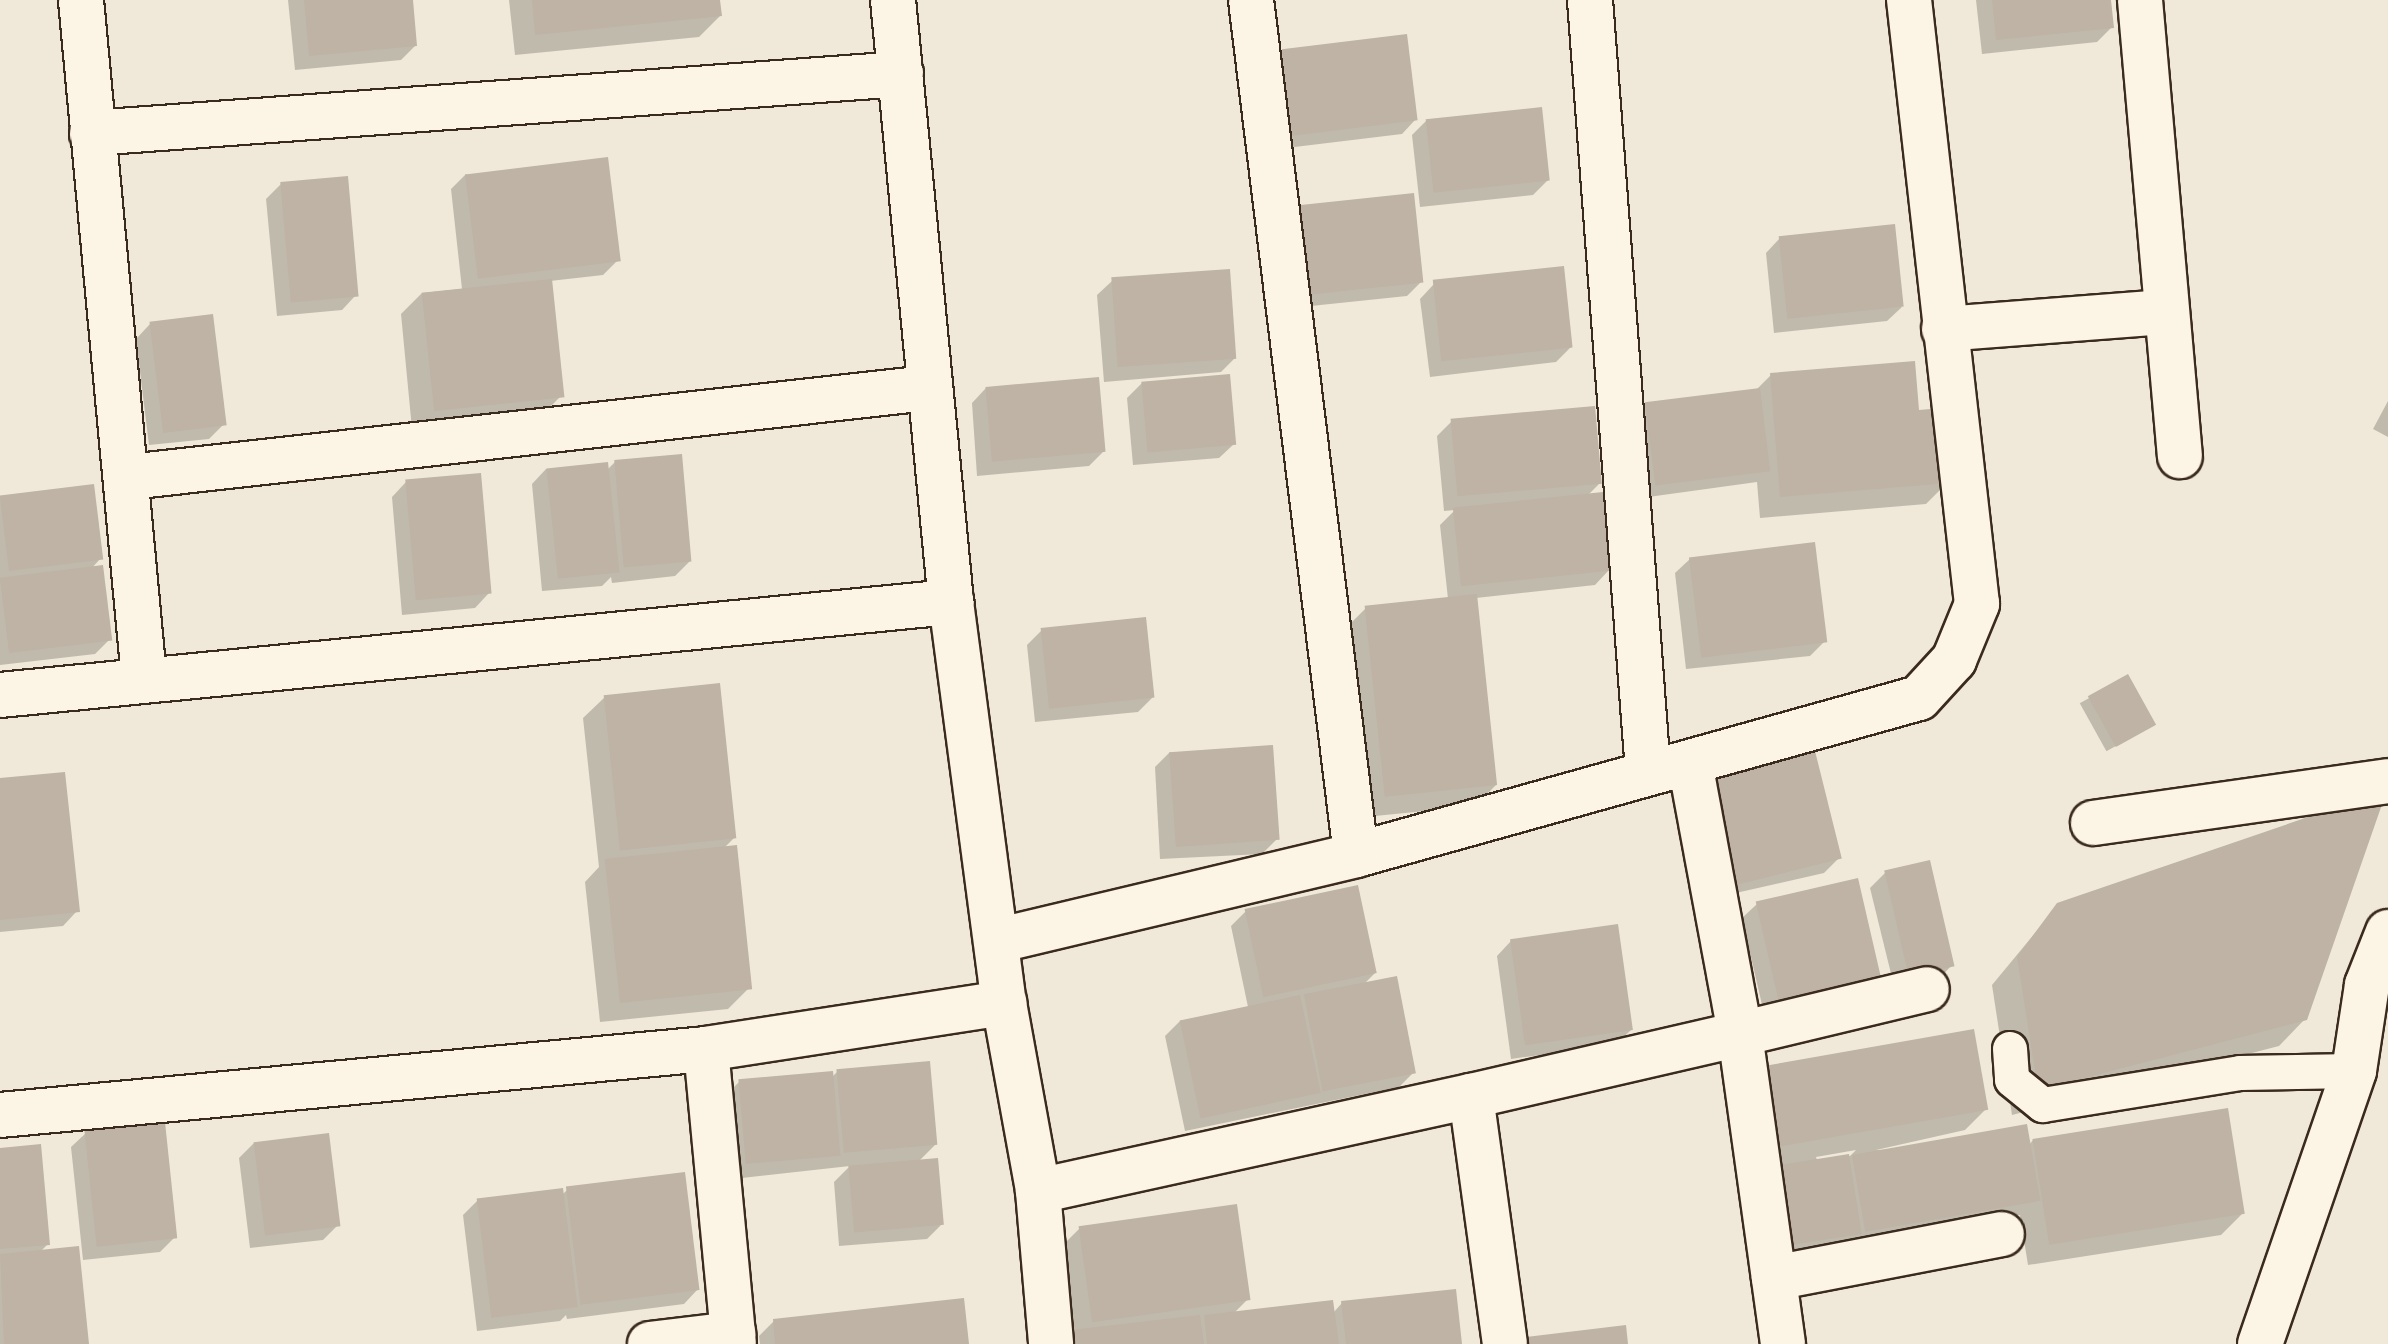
<!DOCTYPE html>
<html>
<head>
<meta charset="utf-8">
<style>
	body { margin:0 }
	#map { position:relative; width:2388px; height:1344px; overflow:hidden; background:#f0e9d9; font-family:Itim,sans-serif }
	div>[style] { position:absolute }
	[style*='--x'] { left:calc(var(--x)*1px); top:calc(var(--y)*1px); width:calc(var(--w)*1px); rotate:calc(var(--a)*1deg) }
	.shadow>* { inset:0; background:#0003; transform-origin:0 0 }
	.building>* { inset:0; background:#beb3a4; transform-origin:0 0 }
	.roads { filter:drop-shadow(2px 0 #3b2a1e) drop-shadow(-2px 0 #3b2a1e) drop-shadow(0 2px #3b2a1e) drop-shadow(0 -2px #3b2a1e) }
	.service>* { height:34px; margin:-17px; padding:0 17px; transform-origin:17px; border-radius:17px; background:#fcf5e5 }
	.minor>* { height:44px; margin:-22px; padding:0 22px; transform-origin:22px; border-radius:22px; background:#fcf5e5 }
	span { translate:-50% -50%; white-space:nowrap; text-align:center; line-height:1.15; -webkit-text-stroke:8px #fcf5e5; paint-order:stroke }
</style>
</head>
<body>
<div id="map">
	<div class="shadow">
		<i style="clip-path:polygon(288px 0,411px 0,415px 46px,401px 60px,295px 70px)"></i>
		<i style="clip-path:polygon(509px 0,718px 0,720px 16px,699px 37px,515px 55px)"></i>
		<i style="clip-path:polygon(1976px 0,2109px 0,2112px 27px,2097px 42px,1982px 54px)"></i>
		<i style="clip-path:polygon(1283px 51px,1416px 119px,1402px 134px,1278px 149px,1268px 65px)"></i>
		<i style="clip-path:polygon(1427px 120px,1548px 180px,1533px 195px,1420px 207px,1412px 135px)"></i>
		<i style="clip-path:polygon(466px 174px,618px 260px,603px 275px,550px 281px,561px 396px,540px 417px,412px 429px,401px 314px,422px 293px,462px 289px,451px 189px)"></i>
		<i style="clip-path:polygon(281px 184px,356px 295px,342px 310px,277px 316px,266px 199px)"></i>
		<i style="clip-path:polygon(1273px 223px,1422px 281px,1407px 296px,1282px 309px)"></i>
		<i style="clip-path:polygon(1780px 238px,1902px 307px,1887px 321px,1774px 333px,1766px 253px)"></i>
		<i style="clip-path:polygon(1112px 281px,1235px 358px,1221px 372px,1104px 382px,1097px 295px)"></i>
		<i style="clip-path:polygon(1434px 284px,1571px 347px,1556px 362px,1430px 377px,1420px 299px)"></i>
		<i style="clip-path:polygon(150px 324px,224px 424px,209px 439px,149px 445px,136px 339px)"></i>
		<i style="clip-path:polygon(1771px 375px,1917px 412px,1947px 483px,1926px 504px,1760px 518px,1757px 482px,1641px 498px,1632px 418px,1646px 403px,1755px 391px)"></i>
		<i style="clip-path:polygon(1142px 383px,1234px 444px,1219px 458px,1133px 465px,1127px 398px)"></i>
		<i style="clip-path:polygon(986px 388px,1104px 451px,1089px 466px,977px 476px,972px 403px)"></i>
		<i style="clip-path:polygon(2388px 401px,2388px 437px,2373px 429px)"></i>
		<i style="clip-path:polygon(1452px 421px,1600px 483px,1588px 495px,1609px 570px,1595px 585px,1476px 598px,1496px 785px,1475px 806px,1365px 817px,1345px 629px,1366px 608px,1448px 599px,1440px 525px,1455px 510px,1444px 511px,1437px 436px)"></i>
		<i style="clip-path:polygon(615px 462px,690px 561px,675px 576px,612px 583px,611px 577px,602px 586px,542px 591px,532px 484px,546px 469px,607px 470px)"></i>
		<i style="clip-path:polygon(406px 482px,489px 593px,475px 608px,402px 615px,392px 497px)"></i>
		<i style="clip-path:polygon(0 497px,101px 558px,91px 569px,109px 640px,95px 654px,0 665px)"></i>
		<i style="clip-path:polygon(1690px 559px,1825px 641px,1810px 656px,1686px 669px,1675px 573px)"></i>
		<i style="clip-path:polygon(1042px 630px,1153px 697px,1138px 712px,1035px 722px,1027px 645px)"></i>
		<i style="left:2127px;top:677px;width:55px;height:54px;rotate:61deg"></i>
		<i style="clip-path:polygon(605px 697px,734px 838px,724px 848px,749px 988px,728px 1009px,600px 1022px,585px 882px,599px 867px,583px 718px)"></i>
		<i style="clip-path:polygon(1170px 752px,1277px 839px,1262px 854px,1160px 859px,1155px 767px)"></i>
		<i style="clip-path:polygon(0 781px,77px 911px,63px 926px,0 932px)"></i>
		<i style="clip-path:polygon(1692px 789px,1839px 858px,1824px 873px,1718px 897px)"></i>
		<i style="clip-path:polygon(1885px 873px,1952px 965px,1938px 980px,1895px 990px,1870px 888px)"></i>
		<i style="clip-path:polygon(1856px 880px,1766px 1022px,1742px 918px,1757px 904px)"></i>
		<i style="clip-path:polygon(2059px 904px,2305px 1019px,2279px 1046px,2012px 1115px,1992px 985px)"></i>
		<i style="clip-path:polygon(1246px 911px,1375px 973px,1363px 985px,1414px 1072px,1399px 1087px,1185px 1131px,1165px 1036px,1180px 1021px,1248px 1007px,1231px 926px)"></i>
		<i style="clip-path:polygon(1511px 941px,1631px 1030px,1616px 1044px,1511px 1059px,1497px 956px)"></i>
		<i style="clip-path:polygon(837px 1072px,936px 1144px,919px 1161px,942px 1224px,927px 1239px,839px 1246px,834px 1182px,850px 1166px,733px 1179px,724px 1097px,739px 1082px,831px 1078px)"></i>
		<i style="clip-path:polygon(evenodd,1738px 1090px,1986px 1109px,1965px 1130px,1876px 1150px,2029px 1145px,2033px 1140px,2242px 1214px,2221px 1235px,2028px 1265px,2020px 1215px,1758px 1261px,1738px 1090px,1856px 1150px,1850px 1156px,1817px 1160px,1816px 1157px,1856px 1150px)"></i>
		<i style="clip-path:polygon(86px 1133px,175px 1237px,160px 1252px,83px 1260px,71px 1147px)"></i>
		<i style="clip-path:polygon(254px 1143px,338px 1225px,323px 1240px,250px 1248px,239px 1158px)"></i>
		<i style="clip-path:polygon(0 1150px,48px 1244px,40px 1252px,85px 1344px,0 1344px)"></i>
		<i style="clip-path:polygon(567px 1190px,698px 1289px,684px 1304px,567px 1319px,566px 1315px,560px 1321px,477px 1331px,463px 1215px,478px 1200px,562px 1195px)"></i>
		<i style="clip-path:polygon(1080px 1228px,1248px 1299px,1234px 1313px,1333px 1313px,1342px 1303px,1459px 1344px,1052px 1344px,1059px 1249px)"></i>
		<i style="clip-path:polygon(774px 1321px,967px 1344px,760px 1344px,759px 1336px)"></i>
	</div>
	<div class="building">
		<i style="clip-path:polygon(304px 0,413px 0,417px 46px,309px 56px)"></i>
		<i style="clip-path:polygon(532px 0,720px 0,722px 16px,535px 35px)"></i>
		<i style="clip-path:polygon(1992px 0,2111px 0,2114px 28px,1996px 40px)"></i>
		<i style="left:1407px;top:34px;width:87px;height:126px;rotate:83deg"></i>
		<i style="left:1542px;top:107px;width:74px;height:117px;rotate:84deg"></i>
		<i style="left:608px;top:157px;width:105px;height:144px;rotate:83deg"></i>
		<i style="left:348px;top:176px;width:121px;height:68px;rotate:85deg"></i>
		<i style="left:1414px;top:193px;width:90px;height:128px;rotate:84deg"></i>
		<i style="left:1895px;top:224px;width:83px;height:117px;rotate:84deg"></i>
		<i style="left:1564px;top:266px;width:82px;height:132px;rotate:84deg"></i>
		<i style="left:1230px;top:269px;width:90px;height:119px;rotate:86deg"></i>
		<i style="left:552px;top:279px;width:119px;height:131px;rotate:84deg"></i>
		<i style="left:213px;top:314px;width:112px;height:64px;rotate:83deg"></i>
		<i style="clip-path:polygon(1915px 361px,1919px 410px,1942px 408px,1949px 483px,1780px 497px,1770px 373px)"></i>
		<i style="left:1230px;top:374px;width:71px;height:89px;rotate:85deg"></i>
		<i style="left:1099px;top:377px;width:75px;height:114px;rotate:85deg"></i>
		<i style="left:1760px;top:388px;width:84px;height:116px;rotate:83deg"></i>
		<i style="left:1595px;top:406px;width:78px;height:145px;rotate:85deg"></i>
		<i style="left:682px;top:454px;width:108px;height:68px;rotate:85deg"></i>
		<i style="left:608px;top:462px;width:111px;height:62px;rotate:84deg"></i>
		<i style="left:481px;top:473px;width:121px;height:76px;rotate:85deg"></i>
		<i style="left:94px;top:484px;width:76px;height:95px;rotate:83deg"></i>
		<i style="left:1603px;top:492px;width:79px;height:151px;rotate:84deg"></i>
		<i style="left:1815px;top:542px;width:101px;height:127px;rotate:83deg"></i>
		<i style="left:103px;top:565px;width:76px;height:104px;rotate:83deg"></i>
		<i style="left:1477px;top:594px;width:192px;height:113px;rotate:84deg"></i>
		<i style="left:1146px;top:617px;width:81px;height:106px;rotate:84deg"></i>
		<i style="left:2128px;top:674px;width:58px;height:46px;rotate:61deg"></i>
		<i style="left:720px;top:683px;width:156px;height:117px;rotate:84deg"></i>
		<i style="left:1273px;top:745px;width:95px;height:104px;rotate:86deg"></i>
		<i style="left:1814px;top:747px;width:115px;height:111px;rotate:76deg"></i>
		<i style="clip-path:polygon(65px 772px,80px 912px,0 920px,0 778px)"></i>
		<i style="clip-path:polygon(2387px 790px,2307px 1020px,2038px 1090px,2017px 957px,2057px 903px)"></i>
		<i style="left:737px;top:845px;width:145px;height:133px;rotate:84deg"></i>
		<i style="left:1930px;top:860px;width:109px;height:47px;rotate:77deg"></i>
		<i style="left:1858px;top:878px;width:109px;height:105px;rotate:77deg"></i>
		<i style="left:1358px;top:885px;width:90px;height:116px;rotate:78deg"></i>
		<i style="left:1618px;top:924px;width:107px;height:109px;rotate:82deg"></i>
		<i style="left:1397px;top:976px;width:99px;height:95px;rotate:79deg"></i>
		<i style="left:1300px;top:995px;width:100px;height:123px;rotate:78deg"></i>
		<i style="left:1974px;top:1029px;width:82px;height:219px;rotate:80deg"></i>
		<i style="left:930px;top:1061px;width:84px;height:94px;rotate:85deg"></i>
		<i style="left:833px;top:1071px;width:85px;height:95px;rotate:85deg"></i>
		<i style="left:2228px;top:1108px;width:107px;height:198px;rotate:81deg"></i>
		<i style="left:165px;top:1122px;width:117px;height:81px;rotate:84deg"></i>
		<i style="left:2027px;top:1124px;width:78px;height:178px;rotate:80deg"></i>
		<i style="left:329px;top:1133px;width:94px;height:76px;rotate:83deg"></i>
		<i style="clip-path:polygon(41px 1144px,50px 1245px,0 1249px,0 1148px)"></i>
		<i style="left:1849px;top:1154px;width:81px;height:89px;rotate:81deg"></i>
		<i style="left:938px;top:1158px;width:67px;height:90px;rotate:85deg"></i>
		<i style="left:685px;top:1172px;width:119px;height:120px;rotate:83deg"></i>
		<i style="left:563px;top:1188px;width:120px;height:87px;rotate:83deg"></i>
		<i style="left:1237px;top:1204px;width:97px;height:160px;rotate:82deg"></i>
		<i style="clip-path:polygon(79px 1246px,89px 1344px,4px 1344px,0 1254px)"></i>
		<i style="clip-path:polygon(1456px 1289px,1462px 1344px,1346px 1344px,1341px 1301px)"></i>
		<i style="clip-path:polygon(964px 1298px,969px 1344px,775px 1344px,773px 1319px)"></i>
		<i style="clip-path:polygon(1333px 1300px,1339px 1344px,1207px 1344px,1204px 1315px)"></i>
		<i style="clip-path:polygon(1200px 1315px,1204px 1344px,1064px 1344px,1062px 1331px)"></i>
		<i style="clip-path:polygon(1626px 1325px,1628px 1344px,1510px 1344px,1509px 1339px)"></i>
	</div>
	<div class="roads">
		<div class="service">
			<i style="--x:2010;--y:1049;--w:31;--a:86"></i>
			<i style="--x:2012;--y:1080;--w:40;--a:39"></i>
			<i style="--x:2043;--y:1105;--w:200;--a:-9.2"></i>
			<i style="--x:2240;--y:1073;--w:114;--a:-1"></i>
		</div>
		<div class="minor">
			<i style="--x:81;--y:0;--w:681;--a:84.69"></i>
			<i style="--x:893;--y:0;--w:605;--a:84.5"></i>
			<i style="--x:951;--y:602;--w:404;--a:82.5"></i>
			<i style="--x:1004;--y:1003;--w:191;--a:79.7"></i>
			<i style="--x:1038;--y:1191;--w:154;--a:85.1"></i>
			<i style="--x:1590;--y:0;--w:773;--a:85.7"></i>
			<i style="--x:2140;--y:0;--w:458;--a:85"></i>
			<i style="--x:92;--y:133;--w:811;--a:-4.17"></i>
			<i style="--x:1944;--y:329;--w:222;--a:-4.4"></i>
			<i style="--x:129;--y:477;--w:803;--a:-6.36"></i>
			<i style="--x:0;--y:695;--w:956;--a:-5.59"></i>
			<i style="--x:1690;--y:763;--w:276;--a:79.5"></i>
			<i style="--x:1740;--y:1034;--w:192;--a:-13.5"></i>
			<i style="--x:2093;--y:823;--w:298;--a:-8.1"></i>
			<i style="--x:1356;--y:855;--w:584;--a:-15.58"></i>
			<i style="--x:1919;--y:698;--w:52;--a:-47.4"></i>
			<i style="--x:1954;--y:660;--w:61;--a:-67.7"></i>
			<i style="--x:1977;--y:604;--w:608;--a:-96.42"></i>
			<i style="--x:1000;--y:940;--w:366;--a:-13.4"></i>
			<i style="--x:1356;--y:855;--w:861;--a:-97"></i>
			<i style="--x:706;--y:1049;--w:296;--a:84.6"></i>
			<i style="--x:1471;--y:1096;--w:276;--a:-13"></i>
			<i style="--x:1740;--y:1034;--w:313;--a:82.1"></i>
			<i style="--x:0;--y:1115;--w:709;--a:-5.34"></i>
			<i style="--x:706;--y:1049;--w:302;--a:-8.8"></i>
			<i style="--x:1038;--y:1191;--w:443;--a:-12.4"></i>
			<i style="--x:1471;--y:1096;--w:250;--a:82.2"></i>
			<i style="--x:1774;--y:1278;--w:232;--a:-10.9"></i>
			<i style="--x:650;--y:1344;--w:84;--a:-6.9"></i>
			<i style="--x:2260;--y:1344;--w:289;--a:-71"></i>
			<i style="--x:2354;--y:1071;--w:87;--a:-81.4"></i>
			<i style="--x:2367;--y:985;--w:57;--a:-68.4"></i>
		</div>
	</div>
</div>
</body>
</html>
